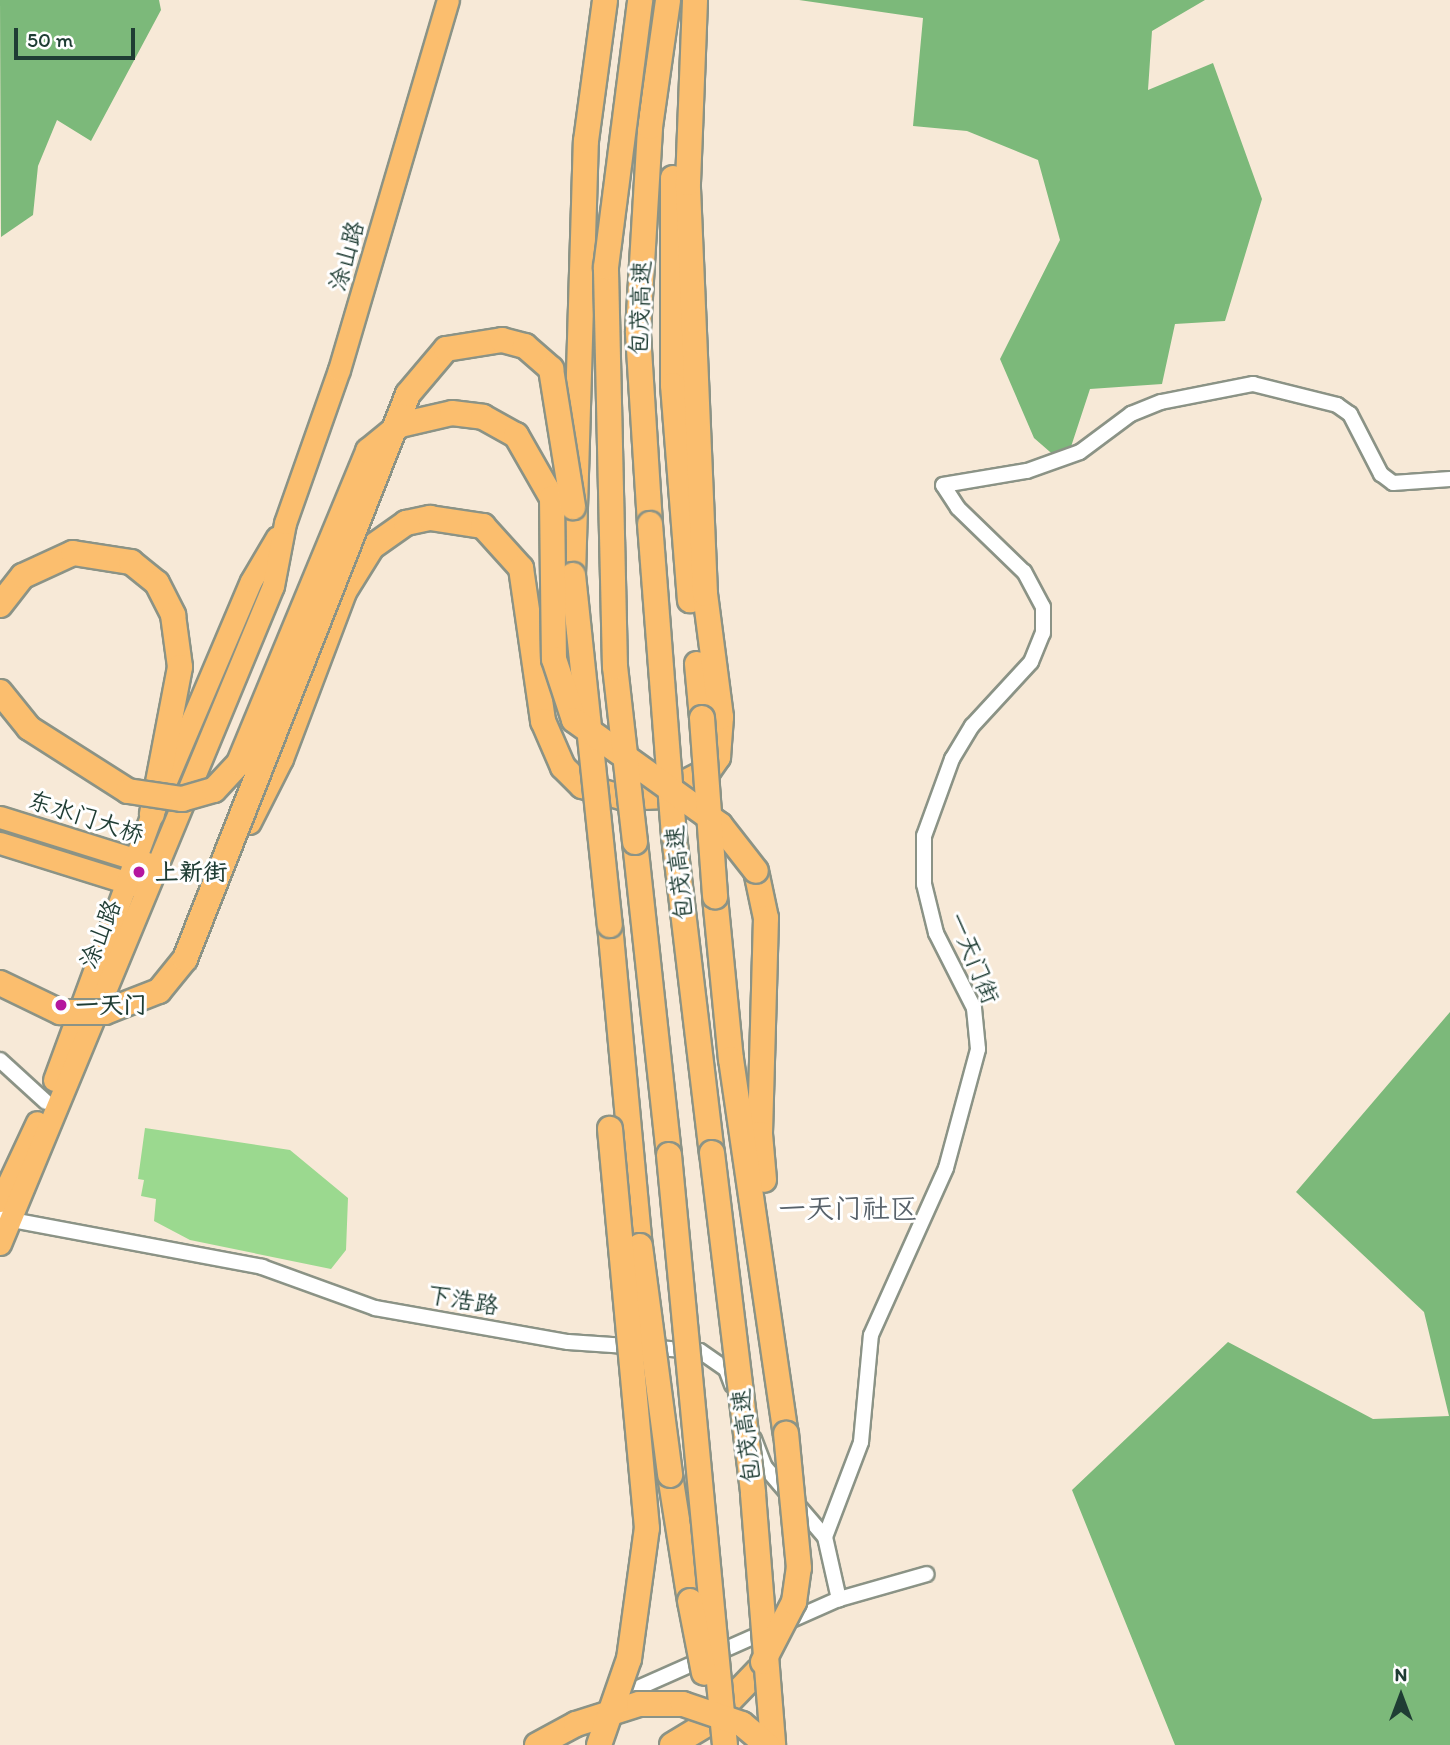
<!DOCTYPE html>
<html>
<head>
<meta charset="utf-8">
<style>
	body { margin:0 }
	#map { position:relative; width:1450px; height:1745px; overflow:hidden; background:#f7e9d7; font-family:Itim,"LXGW WenKai TC",sans-serif }
	div>[style] { position:absolute }
	[style*='--x'] { left:calc(var(--x)*1px); top:calc(var(--y)*1px); width:calc(var(--w)*1px); rotate:calc(var(--a)*1deg) }
	.green>* { inset:0; background:#9bd98f }
	.forest>* { inset:0; background:#7cb97a }
	.roads { filter:drop-shadow(2px 0 #8b9386) drop-shadow(-2px 0 #8b9386) drop-shadow(0 2px #8b9386) drop-shadow(0 -2px #8b9386) }
	.street>* { height:14px; margin:-7px; padding:0 7px; transform-origin:7px; border-radius:7px; background:#fff }
	.primary>* { height:21px; margin:-10.5px; padding:0 10.5px; transform-origin:10.5px; border-radius:10.5px; background:#fbbe6e }
	.highway>* { height:24px; margin:-12px; padding:0 12px; transform-origin:12px; border-radius:12px; background:#fbbe6e }
	.bridges { filter:drop-shadow(2px 0 #8b9386) drop-shadow(-2px 0 #8b9386) drop-shadow(0 2px #8b9386) drop-shadow(0 -2px #8b9386) }
	.highway-bridge>* { height:24px; margin:-12px; padding:0 12px; transform-origin:12px; border-radius:12px; background:#fbbe6e }
	.dots>* { width:19px; height:19px; translate:-50% -50%; box-sizing:border-box; border:4px solid #fff; border-radius:50% }
	span { translate:-50% -50%; white-space:nowrap; text-align:center; line-height:1.15; -webkit-text-stroke:6px #fff; paint-order:stroke }
	.street-label { font-size:24px; color:#1f3d34 }
	.poi-label { font-size:24px; color:#1f3d34; font-weight:700 }
	.left { translate:0 -50%; text-align:left }
	.quarter-label { font-size:28px; color:#58626a }
	.north { position:absolute; left:1366px; top:1661px; width:70px; height:70px; -webkit-text-stroke:5px #fff; paint-order:stroke; rotate:0deg; font-size:19px; font-weight:700; line-height:28px; text-align:center; color:#1f3d34 }
	.north::after { content:''; display:block; margin:auto; width:24px; height:32px; background:#1f3d34; clip-path:polygon(50% 0,100% 100%,50% 72%,0 100%) }
	.scale { position:absolute; left:14px; top:28px; width:121px; height:32px; box-sizing:border-box; border:4px solid #1f3d34; border-top:0; padding-left:9px; font-size:21px; line-height:24px; white-space:nowrap; color:#1f3d34; -webkit-text-stroke:5px #fff; paint-order:stroke }
</style>
</head>
<body>
<div id="map">
	<div class="green">
		<i style="clip-path:polygon(145px 1128px,290px 1150px,348px 1198px,346px 1250px,331px 1269px,190px 1240px,154px 1221px,156px 1199px,141px 1196px,144px 1180px,138px 1179px)"></i>
	</div>
	<div class="forest">
		<i style="clip-path:polygon(0 0,159px 0,161px 10px,91px 141px,57px 120px,38px 166px,33px 215px,1px 237px)"></i>
		<i style="clip-path:polygon(799px 0,1205px 0,1152px 31px,1148px 90px,1213px 63px,1262px 199px,1225px 321px,1175px 324px,1162px 384px,1090px 389px,1065px 465px,1034px 438px,1000px 359px,1060px 240px,1038px 160px,967px 131px,913px 126px,923px 18px)"></i>
		<i style="clip-path:polygon(1450px 1012px,1450px 1745px,1175px 1745px,1072px 1490px,1228px 1342px,1373px 1419px,1449px 1416px,1424px 1312px,1296px 1192px)"></i>
	</div>
	<div class="roads">
		<div class="street">
			<i style="--x:0;--y:1060;--w:62;--a:42.4"></i>
			<i style="--x:1;--y:1218;--w:266;--a:10.6"></i>
			<i style="--x:262;--y:1267;--w:120;--a:19.9"></i>
			<i style="--x:375;--y:1308;--w:196;--a:10"></i>
			<i style="--x:568;--y:1342;--w:132;--a:3.9"></i>
			<i style="--x:700;--y:1351;--w:32;--a:35"></i>
			<i style="--x:726;--y:1369;--w:17;--a:69"></i>
			<i style="--x:754;--y:1439;--w:30;--a:69"></i>
			<i style="--x:765;--y:1467;--w:92;--a:49.4"></i>
			<i style="--x:825;--y:1537;--w:64;--a:77.3"></i>
			<i style="--x:825;--y:1537;--w:102;--a:-69.2"></i>
			<i style="--x:861;--y:1442;--w:107;--a:-84.7"></i>
			<i style="--x:871;--y:1335;--w:183;--a:-65.8"></i>
			<i style="--x:946;--y:1168;--w:123;--a:-74.9"></i>
			<i style="--x:978;--y:1049;--w:41;--a:-95.6"></i>
			<i style="--x:974;--y:1008;--w:84;--a:-116.9"></i>
			<i style="--x:936;--y:933;--w:50;--a:-103.8"></i>
			<i style="--x:924;--y:884;--w:48;--a:-90"></i>
			<i style="--x:924;--y:836;--w:82;--a:-70"></i>
			<i style="--x:952;--y:759;--w:39;--a:-59"></i>
			<i style="--x:972;--y:726;--w:87;--a:-47.3"></i>
			<i style="--x:1031;--y:662;--w:31;--a:-68"></i>
			<i style="--x:1043;--y:633;--w:26;--a:-90"></i>
			<i style="--x:1043;--y:607;--w:40;--a:-118"></i>
			<i style="--x:1024;--y:572;--w:92;--a:-135.9"></i>
			<i style="--x:958;--y:508;--w:27;--a:-123"></i>
			<i style="--x:943;--y:485;--w:85;--a:-9.5"></i>
			<i style="--x:1027;--y:471;--w:56;--a:-19.7"></i>
			<i style="--x:1080;--y:452;--w:64;--a:-36.7"></i>
			<i style="--x:1131;--y:414;--w:32;--a:-22"></i>
			<i style="--x:1161;--y:402;--w:94;--a:-11.1"></i>
			<i style="--x:1253;--y:384;--w:87;--a:14"></i>
			<i style="--x:1337;--y:405;--w:16;--a:35"></i>
			<i style="--x:1350;--y:414;--w:68;--a:62.7"></i>
			<i style="--x:1381;--y:474;--w:15;--a:37"></i>
			<i style="--x:1393;--y:483;--w:57;--a:-4"></i>
			<i style="--x:613;--y:1699;--w:247;--a:-23.9"></i>
			<i style="--x:839;--y:1599;--w:91;--a:-15.9"></i>
		</div>
		<div class="primary">
			<i style="--x:0;--y:817;--w:154;--a:17.4"></i>
			<i style="--x:0;--y:843;--w:145;--a:17.3"></i>
			<i style="--x:54;--y:1080;--w:283;--a:-69.8"></i>
			<i style="--x:152;--y:814;--w:253;--a:-67"></i>
			<i style="--x:251;--y:581;--w:51;--a:-59.4"></i>
			<i style="--x:0;--y:1201;--w:87;--a:-64.9"></i>
			<i style="--x:0;--y:1244;--w:712;--a:-67.47"></i>
			<i style="--x:273;--y:586;--w:64;--a:-79.2"></i>
			<i style="--x:285;--y:523;--w:162;--a:-70.6"></i>
			<i style="--x:339;--y:370;--w:386;--a:-73.6"></i>
		</div>
		<div class="highway">
			<i style="--x:673;--y:178;--w:207;--a:90"></i>
			<i style="--x:673;--y:385;--w:216;--a:85.5"></i>
			<i style="--x:650;--y:524;--w:193;--a:-93.6"></i>
			<i style="--x:638;--y:331;--w:204;--a:-86.6"></i>
			<i style="--x:650;--y:127;--w:128;--a:-81.9"></i>
			<i style="--x:573;--y:575;--w:434;--a:-88.3"></i>
			<i style="--x:586;--y:141;--w:142;--a:-82.3"></i>
			<i style="--x:0;--y:605;--w:37;--a:-52"></i>
			<i style="--x:23;--y:576;--w:55;--a:-24.7"></i>
			<i style="--x:73;--y:553;--w:59;--a:8.8"></i>
			<i style="--x:131;--y:562;--w:33;--a:39"></i>
			<i style="--x:157;--y:583;--w:36;--a:63"></i>
			<i style="--x:173;--y:615;--w:52;--a:82.3"></i>
			<i style="--x:180;--y:667;--w:150;--a:100.8"></i>
			<i style="--x:697;--y:664;--w:54;--a:84.7"></i>
			<i style="--x:249;--y:822;--w:71;--a:-63.1"></i>
			<i style="--x:281;--y:759;--w:178;--a:-69.3"></i>
			<i style="--x:344;--y:592;--w:53;--a:-58.1"></i>
			<i style="--x:372;--y:547;--w:42;--a:-35.2"></i>
			<i style="--x:406;--y:523;--w:25;--a:-12"></i>
			<i style="--x:430;--y:518;--w:54;--a:8.6"></i>
			<i style="--x:483;--y:526;--w:57;--a:47.9"></i>
			<i style="--x:521;--y:568;--w:155;--a:81.8"></i>
			<i style="--x:543;--y:721;--w:50;--a:66.5"></i>
			<i style="--x:563;--y:767;--w:27;--a:45"></i>
			<i style="--x:582;--y:786;--w:44;--a:15.9"></i>
			<i style="--x:624;--y:798;--w:35;--a:-3"></i>
			<i style="--x:659;--y:796;--w:56;--a:-27.5"></i>
			<i style="--x:709;--y:770;--w:16;--a:-55"></i>
			<i style="--x:718;--y:757;--w:40;--a:-85.7"></i>
			<i style="--x:721;--y:717;--w:124;--a:-97.4"></i>
			<i style="--x:705;--y:594;--w:411;--a:-92.4"></i>
			<i style="--x:688;--y:183;--w:183;--a:-87.8"></i>
			<i style="--x:674;--y:836;--w:319;--a:83.2"></i>
			<i style="--x:635;--y:842;--w:315;--a:83.8"></i>
			<i style="--x:756;--y:871;--w:48;--a:78"></i>
			<i style="--x:766;--y:918;--w:216;--a:91.6"></i>
			<i style="--x:760;--y:1134;--w:46;--a:85"></i>
			<i style="--x:715;--y:897;--w:163;--a:84.4"></i>
			<i style="--x:731;--y:1059;--w:379;--a:81.7"></i>
			<i style="--x:610;--y:925;--w:322;--a:84.7"></i>
			<i style="--x:670;--y:1475;--w:128;--a:81"></i>
			<i style="--x:672;--y:1745;--w:41;--a:-31"></i>
			<i style="--x:707;--y:1724;--w:74;--a:-46.1"></i>
		</div>
	</div>
	<div class="bridges">
		<div class="highway-bridge">
			<i style="--x:650;--y:524;--w:313;--a:85.6"></i>
			<i style="--x:573;--y:575;--w:352;--a:84"></i>
			<i style="--x:0;--y:692;--w:46;--a:51.1"></i>
			<i style="--x:29;--y:728;--w:117;--a:32.5"></i>
			<i style="--x:128;--y:791;--w:55;--a:8.4"></i>
			<i style="--x:182;--y:799;--w:33;--a:-16"></i>
			<i style="--x:214;--y:790;--w:37;--a:-47"></i>
			<i style="--x:239;--y:763;--w:338;--a:-67.5"></i>
			<i style="--x:368;--y:451;--w:41;--a:-39.1"></i>
			<i style="--x:400;--y:425;--w:53;--a:-13"></i>
			<i style="--x:452;--y:413;--w:31;--a:7"></i>
			<i style="--x:483;--y:417;--w:38;--a:29"></i>
			<i style="--x:516;--y:435;--w:73;--a:60.3"></i>
			<i style="--x:552;--y:498;--w:161;--a:89.3"></i>
			<i style="--x:554;--y:659;--w:64;--a:71.8"></i>
			<i style="--x:574;--y:720;--w:180;--a:35.7"></i>
			<i style="--x:720;--y:825;--w:58;--a:52"></i>
			<i style="--x:702;--y:718;--w:179;--a:85.8"></i>
			<i style="--x:635;--y:842;--w:176;--a:-96.5"></i>
			<i style="--x:615;--y:667;--w:400;--a:-91.3"></i>
			<i style="--x:606;--y:267;--w:269;--a:-82.7"></i>
			<i style="--x:0;--y:983;--w:67;--a:25.8"></i>
			<i style="--x:60;--y:1012;--w:45;--a:0"></i>
			<i style="--x:105;--y:1012;--w:58;--a:-21.3"></i>
			<i style="--x:159;--y:991;--w:41;--a:-50.9"></i>
			<i style="--x:185;--y:959;--w:607;--a:-68.46"></i>
			<i style="--x:408;--y:394;--w:59;--a:-49.8"></i>
			<i style="--x:446;--y:349;--w:57;--a:-9.1"></i>
			<i style="--x:502;--y:340;--w:24;--a:15"></i>
			<i style="--x:525;--y:346;--w:35;--a:41"></i>
			<i style="--x:551;--y:369;--w:140;--a:80.9"></i>
			<i style="--x:712;--y:1153;--w:343;--a:83.1"></i>
			<i style="--x:753;--y:1494;--w:252;--a:85.4"></i>
			<i style="--x:669;--y:1155;--w:593;--a:84.58"></i>
			<i style="--x:640;--y:1246;--w:231;--a:82.5"></i>
			<i style="--x:690;--y:1601;--w:73;--a:79"></i>
			<i style="--x:763;--y:1662;--w:68;--a:-62.7"></i>
			<i style="--x:794;--y:1602;--w:34;--a:-82"></i>
			<i style="--x:799;--y:1568;--w:135;--a:-95.5"></i>
			<i style="--x:537;--y:1745;--w:44;--a:-28.3"></i>
			<i style="--x:576;--y:1724;--w:66;--a:-17.6"></i>
			<i style="--x:639;--y:1704;--w:44;--a:0"></i>
			<i style="--x:683;--y:1704;--w:62;--a:18.7"></i>
			<i style="--x:742;--y:1724;--w:33;--a:40"></i>
			<i style="--x:599;--y:1745;--w:91;--a:-70.8"></i>
			<i style="--x:629;--y:1659;--w:132;--a:-82.2"></i>
			<i style="--x:647;--y:1528;--w:401;--a:-95.3"></i>
		</div>
	</div>
	<div class="dots">
		<i style="left:139px;top:872px;background:#b5179e"></i>
		<i style="left:61px;top:1005px;background:#b5179e"></i>
	</div>
	<div class="street-label">
		<span style="left:346px;top:256px;rotate:-74deg">涂山路</span>
		<span style="left:640px;top:308px;rotate:-88deg">包茂高速</span>
		<span style="left:86px;top:817px;rotate:18deg">东水门大桥</span>
		<span style="left:679px;top:873px;rotate:-96deg">包茂高速</span>
		<span style="left:100px;top:934px;rotate:-68deg">涂山路</span>
		<span style="left:974px;top:958px;rotate:68deg">一天门街</span>
		<span style="left:463px;top:1300px;rotate:10deg">下浩路</span>
		<span style="left:746px;top:1436px;rotate:-97deg">包茂高速</span>
	</div>
	<div class="poi-label">
		<span class="left" style="left:155px;top:872px">上新街</span>
		<span class="left" style="left:75px;top:1005px">一天门</span>
	</div>
	<div class="quarter-label">
		<span style="left:848px;top:1208px">一天门社区</span>
	</div>
	<div class="north">N</div>
	<div class="scale">50 m</div>
</div>
</body>
</html>
